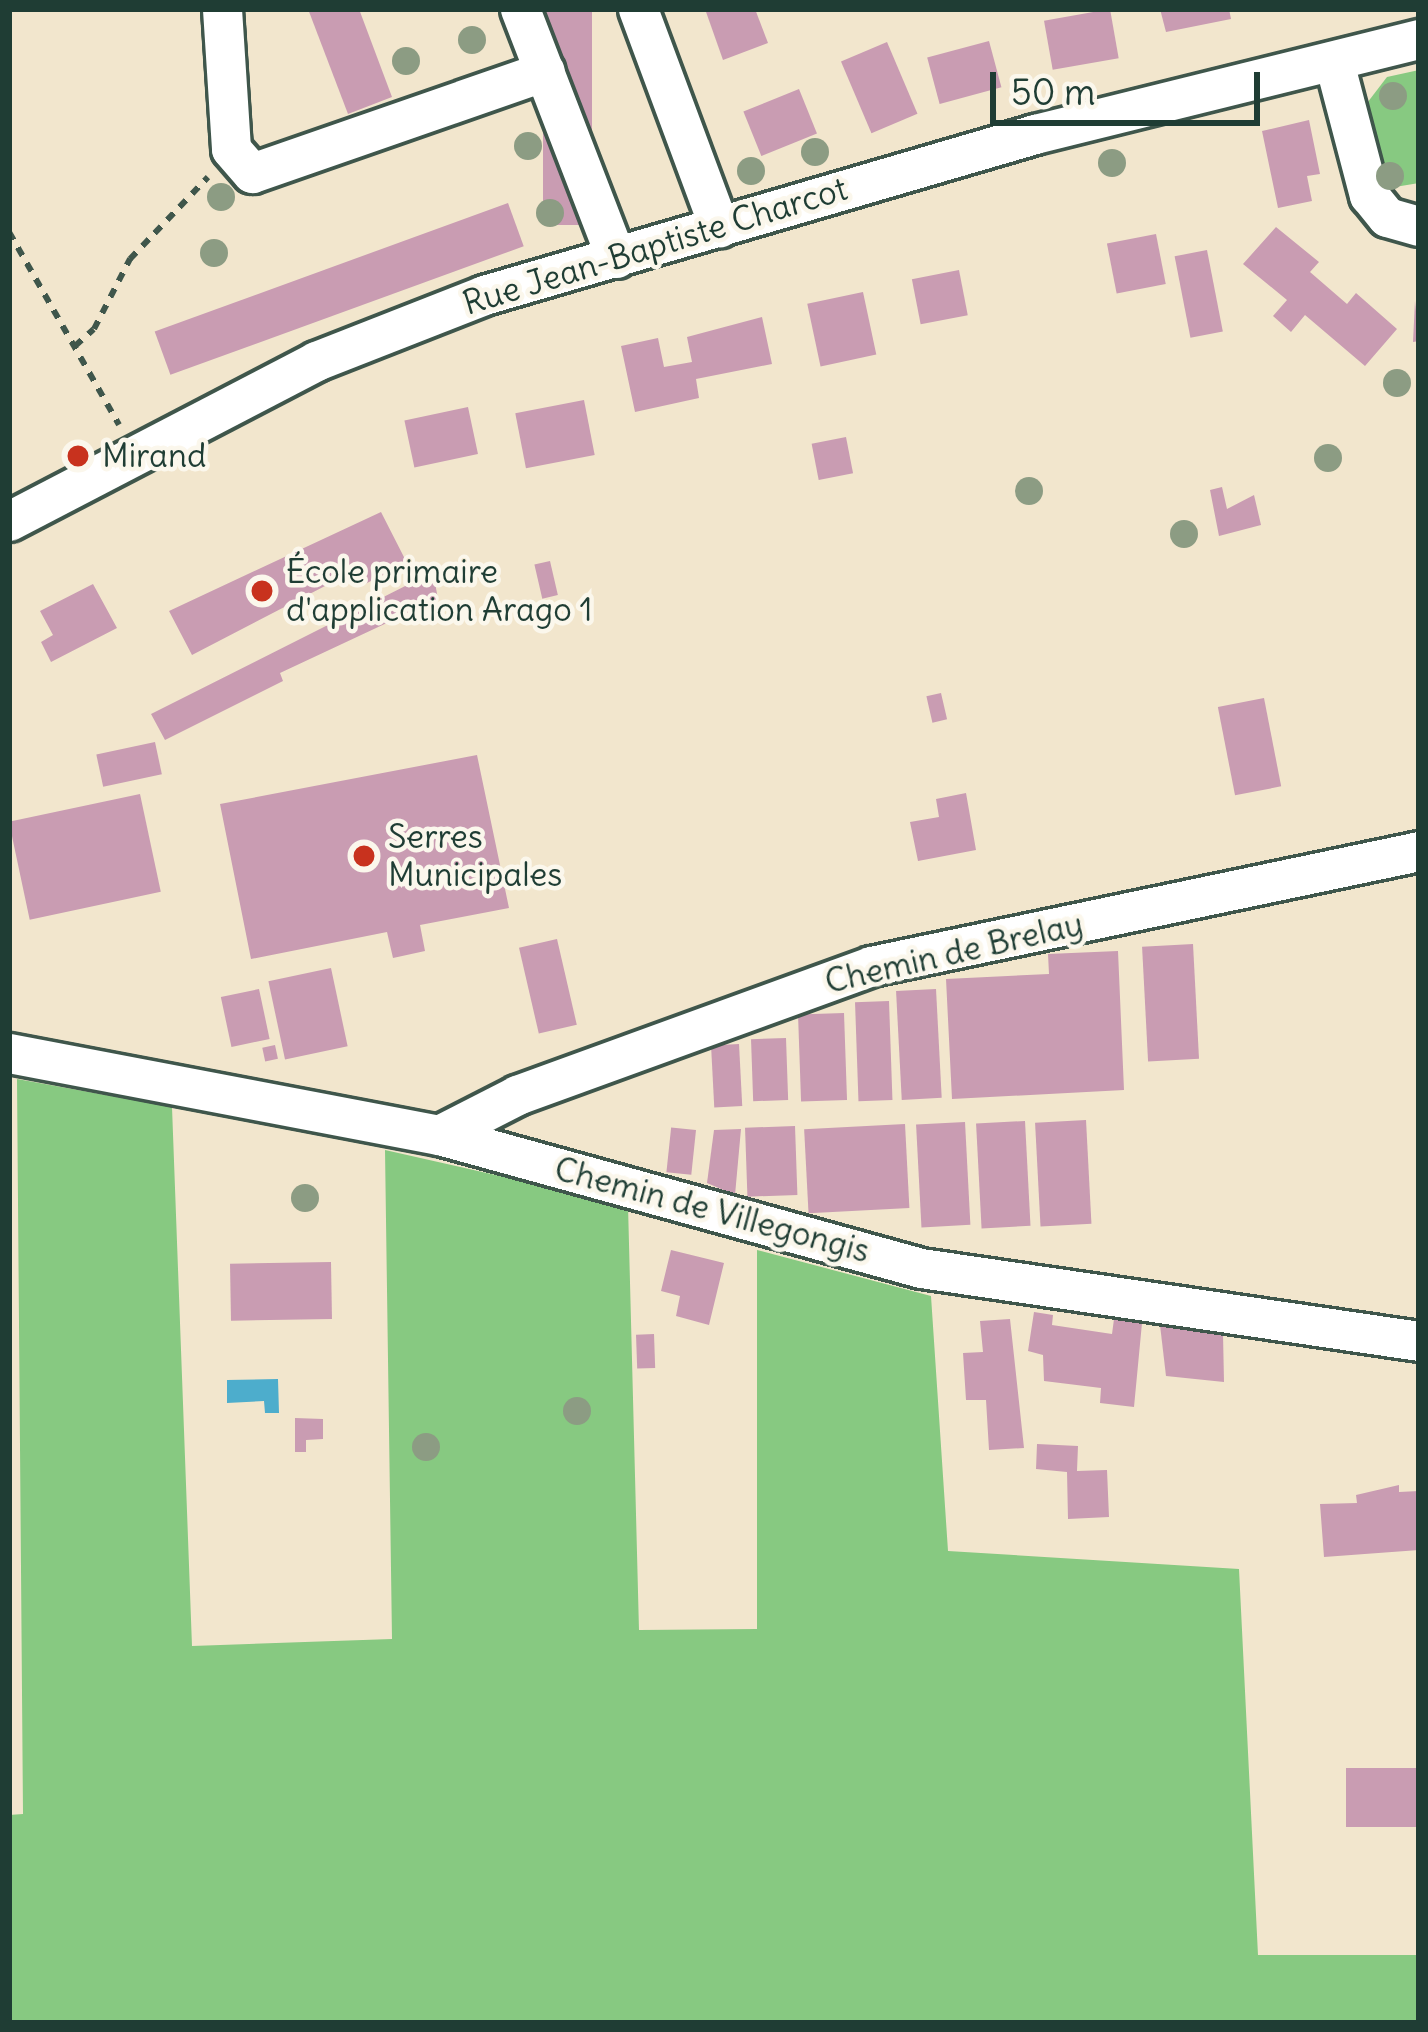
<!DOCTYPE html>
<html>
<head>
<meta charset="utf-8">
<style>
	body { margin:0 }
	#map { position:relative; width:1428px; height:2032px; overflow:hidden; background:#f2e6cd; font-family:Delius,sans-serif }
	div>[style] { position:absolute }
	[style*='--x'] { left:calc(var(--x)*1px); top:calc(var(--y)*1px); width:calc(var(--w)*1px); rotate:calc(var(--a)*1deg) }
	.green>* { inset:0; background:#87c981 }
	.water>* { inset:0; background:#4dadcc }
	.building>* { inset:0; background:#c99cb2; transform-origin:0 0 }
	.path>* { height:6px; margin-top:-3px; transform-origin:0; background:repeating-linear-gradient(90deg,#3f564b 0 9px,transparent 0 18px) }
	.roads { filter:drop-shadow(3px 0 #3f564b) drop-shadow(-3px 0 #3f564b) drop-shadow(0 3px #3f564b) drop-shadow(0 -3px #3f564b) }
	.street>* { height:39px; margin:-19.5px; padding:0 19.5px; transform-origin:19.5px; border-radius:19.5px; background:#fff }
	.trees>* { width:28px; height:28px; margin:-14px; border-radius:50%; background:#8c9c83 }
	.dots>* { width:33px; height:33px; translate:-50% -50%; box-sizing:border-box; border:6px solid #fbf7ec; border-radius:50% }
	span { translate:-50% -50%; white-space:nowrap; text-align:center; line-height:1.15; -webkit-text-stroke:9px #fbf7ec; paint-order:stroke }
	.street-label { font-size:33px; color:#1f3d34 }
	.poi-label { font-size:33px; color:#1f3d34 }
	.left { translate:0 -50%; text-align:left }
	.frame { position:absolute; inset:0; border:12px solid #1f3d34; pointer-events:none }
	.scale { position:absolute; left:990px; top:72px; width:270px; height:54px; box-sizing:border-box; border:6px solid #1f3d34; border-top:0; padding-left:15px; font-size:36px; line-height:42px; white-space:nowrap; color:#1f3d34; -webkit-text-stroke:9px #fbf7ec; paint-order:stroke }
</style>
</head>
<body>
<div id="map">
	<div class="green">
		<i style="clip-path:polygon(1419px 70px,1419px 183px,1389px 188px,1364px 107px,1387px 77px)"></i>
		<i style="clip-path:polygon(17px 1079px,172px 1107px,192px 1646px,392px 1639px,385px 1150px,628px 1205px,639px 1630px,757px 1629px,757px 1250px,931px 1296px,948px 1551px,1239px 1569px,1258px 1955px,1419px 1955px,1419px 2023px,9px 2023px,9px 1815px,23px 1814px)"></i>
	</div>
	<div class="water">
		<i style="clip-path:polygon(278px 1379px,279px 1413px,265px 1413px,264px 1401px,227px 1403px,227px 1380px)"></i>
	</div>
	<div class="building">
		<i style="clip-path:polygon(308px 9px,359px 9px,392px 97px,348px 114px)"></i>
		<i style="left:543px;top:9px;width:49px;height:216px"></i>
		<i style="clip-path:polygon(705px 9px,755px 9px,768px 43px,723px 60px)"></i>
		<i style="left:1110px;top:9px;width:50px;height:67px;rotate:80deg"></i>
		<i style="clip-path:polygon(1160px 9px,1229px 9px,1231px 19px,1166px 32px)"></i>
		<i style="left:989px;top:41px;width:48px;height:64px;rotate:75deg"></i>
		<i style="left:887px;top:42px;width:78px;height:50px;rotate:67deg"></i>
		<i style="left:799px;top:89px;width:48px;height:60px;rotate:68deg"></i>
		<i style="clip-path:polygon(1309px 120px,1320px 174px,1307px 176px,1312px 201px,1278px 208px,1262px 131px)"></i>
		<i style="left:508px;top:203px;width:46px;height:376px;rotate:70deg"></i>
		<i style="clip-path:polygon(1276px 227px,1319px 262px,1310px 272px,1347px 304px,1356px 293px,1397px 329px,1365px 366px,1305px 315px,1291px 332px,1273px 316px,1287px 300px,1243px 264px)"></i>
		<i style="left:1156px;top:234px;width:51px;height:50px;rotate:79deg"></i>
		<i style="left:1207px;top:250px;width:83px;height:33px;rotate:79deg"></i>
		<i style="left:959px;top:270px;width:46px;height:48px;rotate:79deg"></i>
		<i style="left:863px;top:292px;width:64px;height:57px;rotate:78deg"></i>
		<i style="clip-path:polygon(1415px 301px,1419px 341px,1413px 342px)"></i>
		<i style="clip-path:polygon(762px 317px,772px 364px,696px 379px,699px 398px,635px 412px,621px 346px,658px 338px,664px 367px,692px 362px,687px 337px)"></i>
		<i style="left:584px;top:400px;width:56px;height:70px;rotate:79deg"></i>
		<i style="left:468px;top:407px;width:48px;height:65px;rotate:78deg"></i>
		<i style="left:846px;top:437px;width:37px;height:35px;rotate:79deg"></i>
		<i style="clip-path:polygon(1222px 487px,1227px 509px,1254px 495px,1261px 525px,1219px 536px,1210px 490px)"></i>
		<i style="clip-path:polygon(381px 512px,407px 563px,361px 586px,354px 571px,192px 655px,169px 611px)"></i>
		<i style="left:550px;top:561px;width:35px;height:16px;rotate:77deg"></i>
		<i style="clip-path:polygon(433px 572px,438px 599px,280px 673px,283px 681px,165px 740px,151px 714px)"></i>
		<i style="clip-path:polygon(93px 584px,117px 628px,51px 662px,41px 642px,53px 635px,40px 611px)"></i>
		<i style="left:941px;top:693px;width:27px;height:15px;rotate:77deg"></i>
		<i style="left:1264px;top:698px;width:90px;height:47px;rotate:79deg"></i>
		<i style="left:155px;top:742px;width:33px;height:60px;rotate:78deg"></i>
		<i style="clip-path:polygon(477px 755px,509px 908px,420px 925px,425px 951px,393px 958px,387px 932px,251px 959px,220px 804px)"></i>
		<i style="clip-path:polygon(966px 793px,976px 850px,918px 861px,910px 822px,939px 817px,936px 799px)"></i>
		<i style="left:140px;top:794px;width:100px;height:134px;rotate:78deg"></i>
		<i style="left:557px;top:939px;width:88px;height:39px;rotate:77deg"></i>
		<i style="left:1193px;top:944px;width:115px;height:51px;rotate:87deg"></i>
		<i style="clip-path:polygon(1118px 951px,1124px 1090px,952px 1099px,946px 979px,1049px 974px,1048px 954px)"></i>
		<i style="left:331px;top:968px;width:80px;height:64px;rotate:78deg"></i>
		<i style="left:259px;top:989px;width:51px;height:39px;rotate:78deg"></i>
		<i style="left:936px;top:989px;width:109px;height:40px;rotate:87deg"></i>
		<i style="left:889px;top:1001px;width:99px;height:34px;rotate:88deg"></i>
		<i style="left:844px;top:1013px;width:87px;height:46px;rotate:88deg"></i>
		<i style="left:786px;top:1038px;width:62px;height:35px;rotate:88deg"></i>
		<i style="left:739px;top:1044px;width:62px;height:28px;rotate:87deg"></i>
		<i style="left:275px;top:1045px;width:14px;height:13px;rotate:78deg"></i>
		<i style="left:1086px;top:1120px;width:104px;height:51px;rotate:87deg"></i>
		<i style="left:1025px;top:1121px;width:105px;height:49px;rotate:87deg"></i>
		<i style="left:965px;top:1122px;width:103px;height:49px;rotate:87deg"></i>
		<i style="left:905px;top:1124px;width:84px;height:101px;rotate:87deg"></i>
		<i style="left:795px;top:1126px;width:69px;height:50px;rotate:88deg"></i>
		<i style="clip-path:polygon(741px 1129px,735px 1195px,707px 1183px,714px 1130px)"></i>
		<i style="left:696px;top:1130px;width:45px;height:25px;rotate:96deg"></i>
		<i style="clip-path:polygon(671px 1250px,724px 1263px,709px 1325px,676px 1316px,680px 1296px,661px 1291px)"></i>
		<i style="left:331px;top:1262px;width:57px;height:101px;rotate:89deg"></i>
		<i style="clip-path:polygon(1034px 1312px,1053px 1315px,1052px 1325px,1112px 1334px,1114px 1319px,1142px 1323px,1134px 1407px,1100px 1403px,1101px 1388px,1044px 1381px,1043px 1355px,1028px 1351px)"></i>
		<i style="clip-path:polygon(1010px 1319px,1024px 1448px,989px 1450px,986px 1400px,966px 1400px,963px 1353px,983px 1352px,980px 1321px)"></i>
		<i style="clip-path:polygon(1160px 1325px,1223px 1334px,1224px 1382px,1166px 1376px)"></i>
		<i style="left:654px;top:1334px;width:34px;height:18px;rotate:88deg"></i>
		<i style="clip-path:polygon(295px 1418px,323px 1419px,323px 1439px,306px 1440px,306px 1452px,295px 1452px)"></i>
		<i style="clip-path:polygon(1037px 1444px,1078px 1446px,1077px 1471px,1107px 1470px,1109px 1517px,1068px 1519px,1067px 1472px,1036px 1469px)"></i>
		<i style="clip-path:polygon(1399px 1485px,1399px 1492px,1419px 1491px,1419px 1550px,1324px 1557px,1320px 1504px,1357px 1503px,1356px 1495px)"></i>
		<i style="left:1419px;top:1768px;width:59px;height:73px;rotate:90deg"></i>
	</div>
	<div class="path">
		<i style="--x:9;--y:232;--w:222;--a:60.3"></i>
		<i style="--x:75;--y:346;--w:25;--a:-42"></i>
		<i style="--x:94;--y:329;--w:79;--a:-62.8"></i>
		<i style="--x:130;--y:259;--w:113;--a:-46.4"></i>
	</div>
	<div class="roads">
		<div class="street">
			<i style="--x:222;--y:9;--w:140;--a:86.3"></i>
			<i style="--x:231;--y:149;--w:32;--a:49"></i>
			<i style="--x:252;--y:173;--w:310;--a:-19.2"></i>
			<i style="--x:520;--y:9;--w:267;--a:68.9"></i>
			<i style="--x:638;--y:9;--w:233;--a:69.6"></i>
			<i style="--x:1334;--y:62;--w:138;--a:75.3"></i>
			<i style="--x:1369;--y:195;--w:28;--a:51"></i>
			<i style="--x:1387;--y:217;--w:33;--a:16"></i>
			<i style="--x:9;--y:521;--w:346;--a:-27.5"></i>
			<i style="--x:316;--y:361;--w:180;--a:-21.4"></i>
			<i style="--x:484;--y:295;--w:574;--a:-16.29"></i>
			<i style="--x:1035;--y:134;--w:396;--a:-13.9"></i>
			<i style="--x:9;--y:1053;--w:438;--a:10.8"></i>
			<i style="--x:439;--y:1135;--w:500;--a:15.43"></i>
			<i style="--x:921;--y:1268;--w:503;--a:8.34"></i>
			<i style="--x:439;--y:1135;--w:88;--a:-27.1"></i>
			<i style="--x:517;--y:1095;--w:377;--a:-20"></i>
			<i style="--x:871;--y:966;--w:560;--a:-11.85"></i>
		</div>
	</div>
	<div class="trees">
		<i style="left:472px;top:40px"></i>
		<i style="left:406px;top:61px"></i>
		<i style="left:1393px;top:96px"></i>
		<i style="left:528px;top:146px"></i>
		<i style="left:815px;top:152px"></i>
		<i style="left:1112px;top:163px"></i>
		<i style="left:751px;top:171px"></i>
		<i style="left:1390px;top:176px"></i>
		<i style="left:221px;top:197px"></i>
		<i style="left:550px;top:213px"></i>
		<i style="left:214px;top:253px"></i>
		<i style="left:1397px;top:383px"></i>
		<i style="left:1328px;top:458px"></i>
		<i style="left:1029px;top:491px"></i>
		<i style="left:1184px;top:534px"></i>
		<i style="left:305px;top:1198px"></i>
		<i style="left:577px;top:1411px"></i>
		<i style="left:426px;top:1447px"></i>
	</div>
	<div class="dots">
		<i style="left:78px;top:456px;background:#c8321e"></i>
		<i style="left:262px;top:591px;background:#c8321e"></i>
		<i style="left:364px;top:856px;background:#c8321e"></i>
	</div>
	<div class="street-label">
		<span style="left:655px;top:246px;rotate:-17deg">Rue Jean-Baptiste Charcot</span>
		<span style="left:954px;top:953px;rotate:-13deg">Chemin de Brelay</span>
		<span style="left:712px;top:1210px;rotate:15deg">Chemin de Villegongis</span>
	</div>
	<div class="poi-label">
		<span class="left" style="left:102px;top:456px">Mirand</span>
		<span class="left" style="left:286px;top:591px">École primaire<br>d'application Arago 1</span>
		<span class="left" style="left:388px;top:856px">Serres<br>Municipales</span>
	</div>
	<div class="frame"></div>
	<div class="scale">50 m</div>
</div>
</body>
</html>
